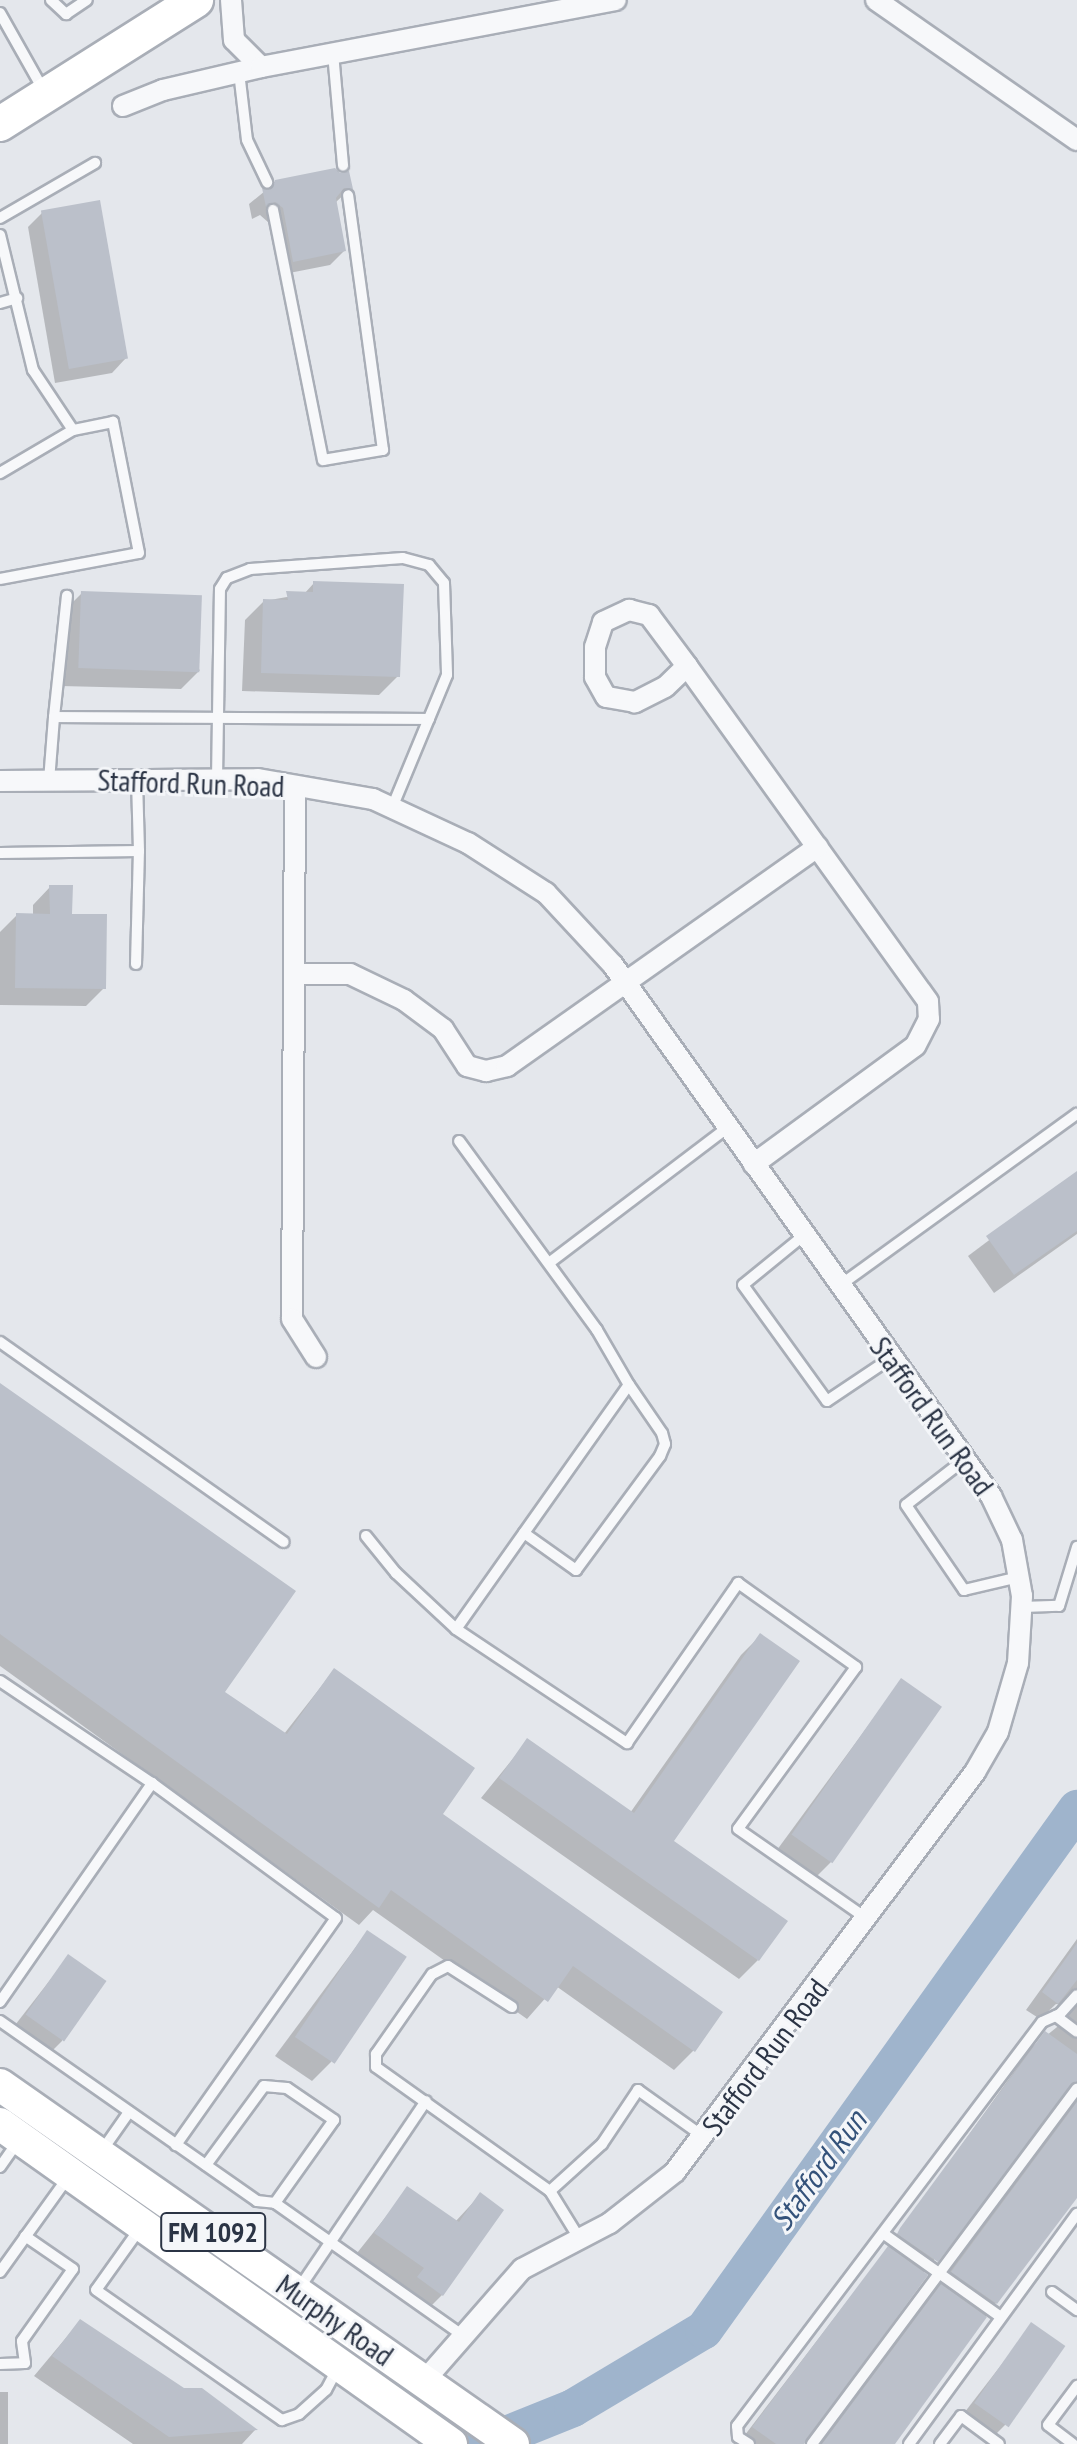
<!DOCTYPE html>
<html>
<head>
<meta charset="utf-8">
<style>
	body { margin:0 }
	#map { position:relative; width:1077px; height:2444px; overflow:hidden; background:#e4e7ec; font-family:"PT Sans Narrow",sans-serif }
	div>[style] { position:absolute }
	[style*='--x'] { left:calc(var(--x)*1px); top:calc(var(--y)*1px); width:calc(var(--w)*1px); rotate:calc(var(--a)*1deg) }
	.shadow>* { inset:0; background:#0003; transform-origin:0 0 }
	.river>* { height:38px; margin:-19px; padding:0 19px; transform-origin:19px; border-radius:19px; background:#9fb4cc }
	.building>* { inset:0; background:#bbc0ca; transform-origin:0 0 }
	.roads { filter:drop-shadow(2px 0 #a9aeb7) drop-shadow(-2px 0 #a9aeb7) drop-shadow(0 2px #a9aeb7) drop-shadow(0 -2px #a9aeb7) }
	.service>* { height:10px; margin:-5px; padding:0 5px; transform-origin:5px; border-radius:5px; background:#f7f8fa }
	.minor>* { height:20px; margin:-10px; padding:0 10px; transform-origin:10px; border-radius:10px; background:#f7f8fa }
	.primary>* { height:32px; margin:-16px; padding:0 16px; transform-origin:16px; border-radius:16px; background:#fff }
	.trunk>* { height:34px; margin:-17px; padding:0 17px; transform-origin:17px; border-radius:17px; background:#fff }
	span { translate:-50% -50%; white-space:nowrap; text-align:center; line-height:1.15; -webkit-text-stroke:6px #f4f6f9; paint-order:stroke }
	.shield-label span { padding:2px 6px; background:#f4f6f9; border:2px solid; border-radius:6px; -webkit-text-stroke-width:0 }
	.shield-label { font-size:28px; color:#2b3445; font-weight:700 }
	.street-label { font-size:30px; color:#2b3445 }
	.water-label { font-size:32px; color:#34527a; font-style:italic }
</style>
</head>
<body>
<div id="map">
	<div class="shadow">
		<i style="clip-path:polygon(276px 182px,351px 188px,336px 202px,344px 251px,330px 265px,279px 275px,269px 223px,260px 215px,252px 219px,249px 204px)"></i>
		<i style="clip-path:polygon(42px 213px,126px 358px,112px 373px,55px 383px,28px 227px)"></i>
		<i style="clip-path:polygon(314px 583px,398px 676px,379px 695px,242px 691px,245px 620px,264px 601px,304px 594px)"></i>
		<i style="clip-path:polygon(82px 593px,200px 670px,181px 689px,61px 686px,63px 612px)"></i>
		<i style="clip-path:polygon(50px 887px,104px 988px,86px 1006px,0 1005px,0 932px,17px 915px,33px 915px,33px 905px)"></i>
		<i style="clip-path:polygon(1077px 1174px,1077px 1234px,994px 1293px,968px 1256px)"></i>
		<i style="clip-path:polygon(0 1386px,222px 1692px,284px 1734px,334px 1670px,440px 1815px,720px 2012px,693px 2051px,674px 2070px,556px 1986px,527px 2019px,373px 1910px,359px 1925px,0 1666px)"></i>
		<i style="clip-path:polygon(760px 1636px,671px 1841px,758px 1960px,739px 1979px,481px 1798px,528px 1740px,630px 1813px,741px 1655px)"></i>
		<i style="clip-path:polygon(901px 1681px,831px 1862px,812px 1881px,774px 1854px)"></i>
		<i style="clip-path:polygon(367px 1932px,331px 2062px,312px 2081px,275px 2056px)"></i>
		<i style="clip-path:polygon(1077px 1939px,1077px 2193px,892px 2444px,820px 2444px,1067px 2112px,1065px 2098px,1057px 2100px,923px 2274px,804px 2444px,738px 2444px,884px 2253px,1031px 2048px,1067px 2019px,1067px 2006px,1056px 2004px,1040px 2019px,1026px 2010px)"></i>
		<i style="clip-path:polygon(68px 1957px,62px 2041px,48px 2055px,12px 2029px)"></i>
		<i style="clip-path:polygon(408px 2189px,455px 2222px,480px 2195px,442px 2295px,423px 2314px,399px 2297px,406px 2287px,357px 2253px)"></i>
		<i style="clip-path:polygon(80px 2321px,184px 2390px,201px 2390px,255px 2430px,242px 2444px,133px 2444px,34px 2376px)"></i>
		<i style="clip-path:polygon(1032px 2325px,1005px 2425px,991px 2439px,961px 2417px)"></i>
		<i style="left:0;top:2392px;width:8px;height:52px"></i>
	</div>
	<div class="river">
		<i style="--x:484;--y:2444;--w:96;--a:-22"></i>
		<i style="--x:573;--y:2408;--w:152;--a:-30.8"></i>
		<i style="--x:704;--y:2330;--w:641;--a:-54.4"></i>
	</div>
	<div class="building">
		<i style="clip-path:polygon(335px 168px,340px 173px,349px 171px,353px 189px,344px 188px,336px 198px,346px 251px,293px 262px,283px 208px,275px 202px,266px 207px,262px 188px,271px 189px,275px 180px)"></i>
		<i style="left:100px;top:200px;width:161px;height:60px;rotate:80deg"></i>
		<i style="clip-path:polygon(313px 581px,404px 584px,400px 677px,261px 673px,263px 599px,288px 600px,286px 591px,313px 592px)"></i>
		<i style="left:81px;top:591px;width:121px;height:77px;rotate:2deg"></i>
		<i style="clip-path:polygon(49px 885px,73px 885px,72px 914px,107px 914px,106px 989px,15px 988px,16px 913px,50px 914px)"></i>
		<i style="clip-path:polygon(1077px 1171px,1077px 1231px,1014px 1275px,986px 1236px)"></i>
		<i style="clip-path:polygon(0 1383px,296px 1591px,225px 1692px,287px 1734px,334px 1668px,475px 1768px,443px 1814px,723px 2012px,695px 2052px,573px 1966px,548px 2002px,391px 1890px,379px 1908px,0 1634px)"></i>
		<i style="clip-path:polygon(760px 1633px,800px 1661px,674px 1841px,788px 1921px,759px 1961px,499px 1778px,527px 1738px,634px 1813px)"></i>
		<i style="left:901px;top:1678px;width:50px;height:191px;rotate:35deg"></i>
		<i style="left:367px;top:1930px;width:48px;height:129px;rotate:34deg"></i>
		<i style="clip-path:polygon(1077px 1943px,1077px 1980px,1058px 2004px,1042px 1992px)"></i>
		<i style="left:68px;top:1954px;width:47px;height:74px;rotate:35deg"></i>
		<i style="clip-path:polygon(1045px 2031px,1077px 2054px,1077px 2081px,938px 2262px,897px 2234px,900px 2228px)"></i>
		<i style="clip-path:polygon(1077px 2102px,1077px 2198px,997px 2304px,951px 2272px)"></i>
		<i style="clip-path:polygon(407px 2186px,459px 2222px,480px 2192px,504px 2210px,443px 2296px,417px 2277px,424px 2268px,374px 2233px)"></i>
		<i style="clip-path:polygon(888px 2246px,928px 2275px,804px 2444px,776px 2444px,752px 2427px)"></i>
		<i style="clip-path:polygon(941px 2284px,987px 2317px,895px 2444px,822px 2444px)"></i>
		<i style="clip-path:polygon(80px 2319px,184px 2388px,202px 2388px,258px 2430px,169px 2437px,52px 2356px)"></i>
		<i style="left:1031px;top:2322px;width:42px;height:99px;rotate:35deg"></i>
	</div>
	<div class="roads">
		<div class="service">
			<i style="--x:51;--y:0;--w:21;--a:43"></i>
			<i style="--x:66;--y:14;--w:25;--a:-34"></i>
			<i style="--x:0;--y:13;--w:90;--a:60.6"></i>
			<i style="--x:333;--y:53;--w:113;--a:84.9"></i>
			<i style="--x:239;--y:72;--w:68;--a:83.3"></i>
			<i style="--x:247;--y:140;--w:47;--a:64.5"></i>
			<i style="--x:273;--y:210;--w:255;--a:78.7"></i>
			<i style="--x:323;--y:460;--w:61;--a:-9.5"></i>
			<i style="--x:383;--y:450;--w:257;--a:-97.8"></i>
			<i style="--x:0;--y:218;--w:110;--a:-30.1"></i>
			<i style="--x:0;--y:235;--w:139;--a:76.3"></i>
			<i style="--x:33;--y:370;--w:72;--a:56.3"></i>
			<i style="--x:73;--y:430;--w:85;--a:149.5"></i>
			<i style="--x:0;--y:303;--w:18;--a:-16"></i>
			<i style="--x:0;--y:579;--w:141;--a:-10.6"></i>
			<i style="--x:139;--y:553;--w:134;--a:-101.2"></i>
			<i style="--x:113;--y:422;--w:41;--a:168.7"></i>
			<i style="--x:54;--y:717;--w:122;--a:-83.9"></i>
			<i style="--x:217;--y:779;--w:190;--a:-89.1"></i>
			<i style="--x:220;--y:589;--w:13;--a:-58"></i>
			<i style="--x:227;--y:578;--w:25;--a:-21"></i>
			<i style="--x:250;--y:569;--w:153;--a:-4.1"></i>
			<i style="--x:403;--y:558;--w:27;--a:15"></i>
			<i style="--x:429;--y:565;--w:23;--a:50"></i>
			<i style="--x:444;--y:583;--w:92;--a:88.1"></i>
			<i style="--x:447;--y:675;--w:144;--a:112.5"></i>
			<i style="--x:49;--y:781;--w:64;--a:-85.5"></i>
			<i style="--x:54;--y:717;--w:375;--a:0.3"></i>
			<i style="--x:0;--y:853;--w:139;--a:-0.8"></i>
			<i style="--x:139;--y:851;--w:71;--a:-91.6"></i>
			<i style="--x:136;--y:964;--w:113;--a:-88.5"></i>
			<i style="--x:803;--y:1236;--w:77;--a:140.8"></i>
			<i style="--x:743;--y:1285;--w:143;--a:54.1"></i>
			<i style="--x:827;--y:1401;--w:77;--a:-33.9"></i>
			<i style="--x:549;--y:1263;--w:225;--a:-37.2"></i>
			<i style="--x:839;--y:1286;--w:294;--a:-35.9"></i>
			<i style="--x:0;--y:1342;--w:347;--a:35.2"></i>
			<i style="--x:964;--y:1460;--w:73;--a:142.2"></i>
			<i style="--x:906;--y:1505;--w:103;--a:55.7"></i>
			<i style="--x:964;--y:1590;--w:57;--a:-13.3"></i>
			<i style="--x:524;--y:1533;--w:64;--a:35.4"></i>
			<i style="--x:576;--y:1570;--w:142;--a:-53.6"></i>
			<i style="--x:660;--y:1456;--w:13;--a:-67"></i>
			<i style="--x:665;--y:1444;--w:11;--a:-105"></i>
			<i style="--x:662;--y:1433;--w:58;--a:-124.5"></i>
			<i style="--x:366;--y:1536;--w:48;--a:51"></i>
			<i style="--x:396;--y:1573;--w:82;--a:43"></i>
			<i style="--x:456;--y:1629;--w:206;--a:33.7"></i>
			<i style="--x:627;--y:1743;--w:195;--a:-55.2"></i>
			<i style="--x:738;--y:1583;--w:145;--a:35.4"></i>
			<i style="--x:856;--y:1667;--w:200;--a:126.1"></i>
			<i style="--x:738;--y:1829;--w:156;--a:34.8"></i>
			<i style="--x:1022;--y:1607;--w:37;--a:-2"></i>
			<i style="--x:1059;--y:1606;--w:62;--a:-73"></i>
			<i style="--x:456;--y:1629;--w:299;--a:-54.7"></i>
			<i style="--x:629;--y:1385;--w:64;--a:-120.2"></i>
			<i style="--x:597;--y:1330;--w:234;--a:-126.1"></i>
			<i style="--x:0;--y:1681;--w:183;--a:33.9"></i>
			<i style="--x:0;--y:2002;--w:267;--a:-55.2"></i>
			<i style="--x:152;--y:1783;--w:228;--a:36.3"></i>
			<i style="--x:336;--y:1918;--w:278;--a:125.2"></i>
			<i style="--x:512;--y:2007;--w:76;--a:-147.4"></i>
			<i style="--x:448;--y:1966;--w:18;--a:153"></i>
			<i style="--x:432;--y:1974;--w:98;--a:125"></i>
			<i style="--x:376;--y:2054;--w:13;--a:90"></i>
			<i style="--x:376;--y:2067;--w:214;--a:35.5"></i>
			<i style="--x:1056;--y:2016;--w:26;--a:37"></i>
			<i style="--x:0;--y:2021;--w:314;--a:35"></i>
			<i style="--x:257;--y:2201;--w:18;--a:6"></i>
			<i style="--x:275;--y:2203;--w:229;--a:35.2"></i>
			<i style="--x:101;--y:2152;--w:49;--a:-55"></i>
			<i style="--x:206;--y:2165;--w:98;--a:-53.7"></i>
			<i style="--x:264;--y:2086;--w:23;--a:5"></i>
			<i style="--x:287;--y:2088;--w:57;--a:34.2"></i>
			<i style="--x:334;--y:2120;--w:102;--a:125.4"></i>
			<i style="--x:0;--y:2167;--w:29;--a:-55"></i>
			<i style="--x:141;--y:2227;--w:77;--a:125.5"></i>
			<i style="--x:96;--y:2290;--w:227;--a:35"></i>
			<i style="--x:282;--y:2420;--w:18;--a:-19"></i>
			<i style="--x:299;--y:2414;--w:36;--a:-42"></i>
			<i style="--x:326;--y:2390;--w:26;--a:-62"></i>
			<i style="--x:884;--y:2234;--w:143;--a:35.4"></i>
			<i style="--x:579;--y:2238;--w:55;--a:-121.7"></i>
			<i style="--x:550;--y:2191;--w:70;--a:-42.1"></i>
			<i style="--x:602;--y:2144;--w:65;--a:-56.3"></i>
			<i style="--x:638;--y:2090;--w:81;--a:35.5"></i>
			<i style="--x:0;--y:2272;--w:118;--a:-54.3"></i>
			<i style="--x:298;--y:2290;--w:228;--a:-55.9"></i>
			<i style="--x:1052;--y:2292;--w:31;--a:36"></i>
			<i style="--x:0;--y:2364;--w:25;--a:-2"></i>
			<i style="--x:25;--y:2363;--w:22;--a:-98"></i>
			<i style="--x:22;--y:2341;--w:88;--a:-54.7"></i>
			<i style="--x:73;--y:2269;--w:58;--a:-145.5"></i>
			<i style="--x:749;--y:2444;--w:13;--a:-148"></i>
			<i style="--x:738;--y:2437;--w:11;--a:-95"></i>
			<i style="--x:737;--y:2426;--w:506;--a:-52.95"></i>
			<i style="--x:1042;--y:2022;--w:20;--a:-24"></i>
			<i style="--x:1060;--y:2014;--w:25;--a:-48"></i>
			<i style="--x:812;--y:2444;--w:443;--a:-53.3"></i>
			<i style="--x:909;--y:2444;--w:285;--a:-53.9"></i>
			<i style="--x:940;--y:2444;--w:35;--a:-53"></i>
			<i style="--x:961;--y:2416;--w:47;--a:36.4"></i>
			<i style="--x:1073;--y:2444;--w:31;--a:-143"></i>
			<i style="--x:1048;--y:2425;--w:49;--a:-53.4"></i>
		</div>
		<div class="minor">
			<i style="--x:231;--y:0;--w:40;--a:85.7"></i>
			<i style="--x:234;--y:40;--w:38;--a:45"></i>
			<i style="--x:876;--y:0;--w:245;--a:34.9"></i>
			<i style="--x:123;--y:106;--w:43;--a:-21.8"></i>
			<i style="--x:163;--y:90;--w:101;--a:-13.2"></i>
			<i style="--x:261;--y:67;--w:361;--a:-10.7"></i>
			<i style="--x:687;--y:666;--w:30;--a:136"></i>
			<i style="--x:665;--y:687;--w:34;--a:153"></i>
			<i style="--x:635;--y:702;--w:29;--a:-170"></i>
			<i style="--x:606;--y:697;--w:23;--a:-119"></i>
			<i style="--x:595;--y:677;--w:30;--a:-90"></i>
			<i style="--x:595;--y:647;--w:26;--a:-72"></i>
			<i style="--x:603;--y:622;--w:29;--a:-25"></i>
			<i style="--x:629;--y:610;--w:21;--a:14"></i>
			<i style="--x:649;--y:615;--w:64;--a:53.3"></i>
			<i style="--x:687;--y:666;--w:413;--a:54.3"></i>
			<i style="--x:928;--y:1002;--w:17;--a:87"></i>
			<i style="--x:929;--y:1019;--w:30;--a:117"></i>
			<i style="--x:915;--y:1046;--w:200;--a:143.8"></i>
			<i style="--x:0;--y:781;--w:258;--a:-0.4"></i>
			<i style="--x:258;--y:779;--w:117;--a:9.9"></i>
			<i style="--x:373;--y:799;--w:105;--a:24.9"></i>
			<i style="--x:468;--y:843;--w:93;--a:32.7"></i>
			<i style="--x:546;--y:893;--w:98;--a:47.1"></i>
			<i style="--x:613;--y:965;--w:652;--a:54.55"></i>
			<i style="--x:991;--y:1496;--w:49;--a:64.5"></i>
			<i style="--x:1012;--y:1540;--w:57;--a:79.9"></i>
			<i style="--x:1022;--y:1596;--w:67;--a:93.4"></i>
			<i style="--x:1018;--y:1663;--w:72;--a:106.2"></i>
			<i style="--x:998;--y:1732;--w:46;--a:119.9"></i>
			<i style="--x:975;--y:1772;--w:500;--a:126.9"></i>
			<i style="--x:675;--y:2172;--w:83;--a:141.9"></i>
			<i style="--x:610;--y:2223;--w:99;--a:152.4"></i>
			<i style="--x:522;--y:2269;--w:150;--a:131.2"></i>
			<i style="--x:295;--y:786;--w:533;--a:90.32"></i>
			<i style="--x:292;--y:1319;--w:45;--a:57.7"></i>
			<i style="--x:297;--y:974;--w:53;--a:0"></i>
			<i style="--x:350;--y:974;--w:60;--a:25.7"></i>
			<i style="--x:404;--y:1000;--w:49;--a:36.6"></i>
			<i style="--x:443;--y:1029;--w:44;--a:57"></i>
			<i style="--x:467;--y:1066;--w:20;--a:15"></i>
			<i style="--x:486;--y:1071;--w:22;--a:-13"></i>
			<i style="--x:507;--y:1066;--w:380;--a:-35.2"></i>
		</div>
		<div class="primary">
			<i style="--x:0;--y:2085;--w:626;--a:34.98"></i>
			<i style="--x:0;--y:2124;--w:553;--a:35.36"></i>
		</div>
		<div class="trunk">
			<i style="--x:0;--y:124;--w:232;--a:-32.3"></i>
		</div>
	</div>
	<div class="shield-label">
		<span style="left:213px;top:2232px">FM 1092</span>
	</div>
	<div class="street-label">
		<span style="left:191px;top:783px;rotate:2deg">Stafford Run Road</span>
		<span style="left:932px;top:1416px;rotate:54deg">Stafford Run Road</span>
		<span style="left:765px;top:2057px;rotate:-53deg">Stafford Run Road</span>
		<span style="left:335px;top:2320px;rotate:35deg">Murphy Road</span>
	</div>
	<div class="water-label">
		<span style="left:818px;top:2170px;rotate:-54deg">Stafford Run</span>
	</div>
</div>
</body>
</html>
